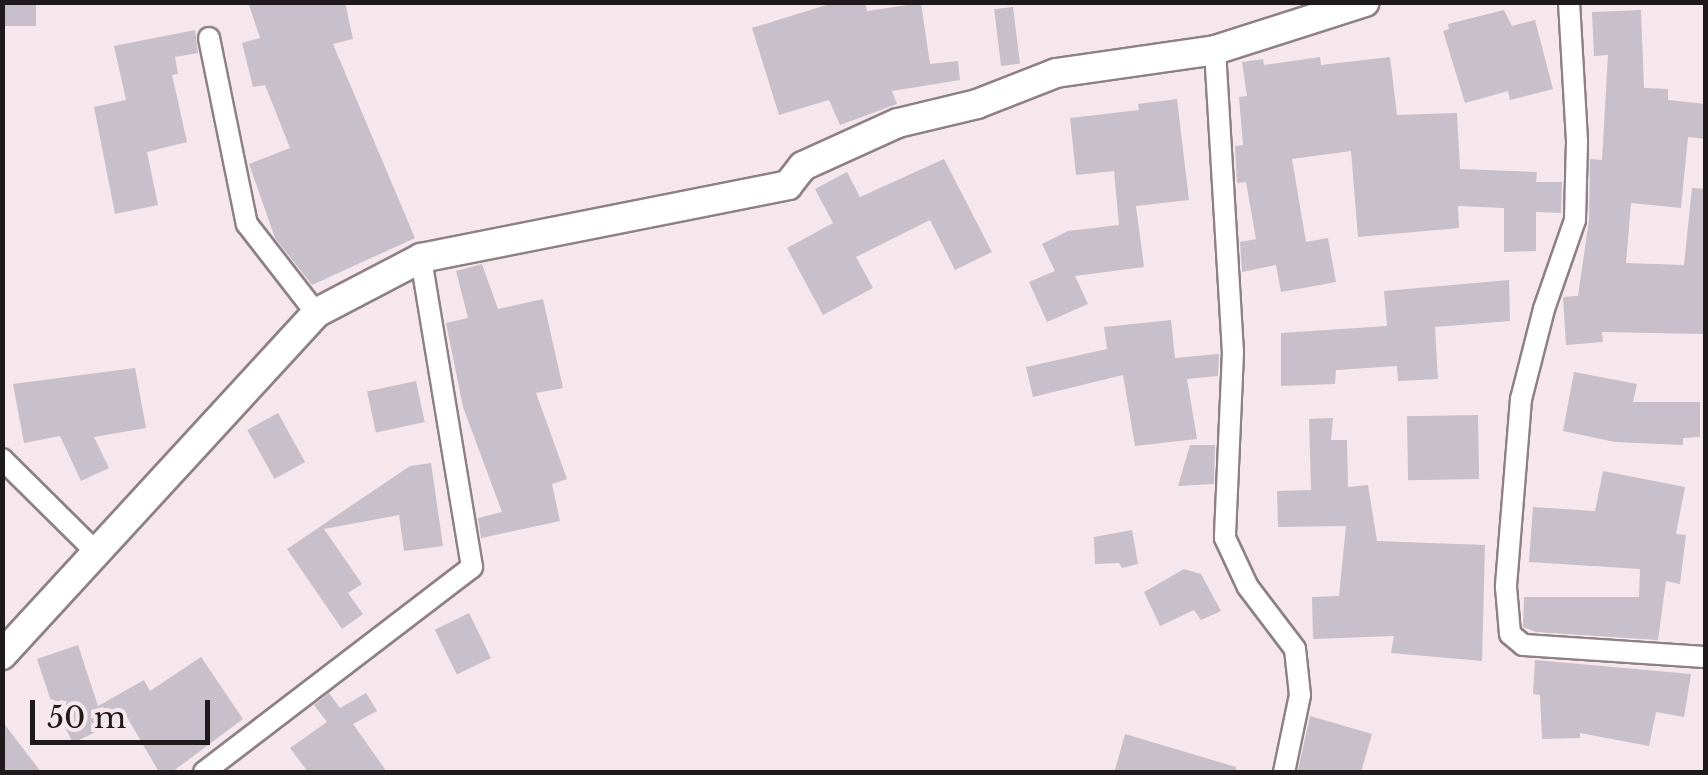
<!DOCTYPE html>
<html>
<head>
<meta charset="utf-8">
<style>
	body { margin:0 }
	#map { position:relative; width:1708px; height:775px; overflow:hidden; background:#f6e7ec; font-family:"Libre Baskerville",serif }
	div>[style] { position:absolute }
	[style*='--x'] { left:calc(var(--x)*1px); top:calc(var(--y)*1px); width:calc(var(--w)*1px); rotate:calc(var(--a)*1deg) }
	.building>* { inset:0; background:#c7bfc9; transform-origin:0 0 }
	.roads { filter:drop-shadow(2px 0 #8e8185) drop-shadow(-2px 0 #8e8185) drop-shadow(0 2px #8e8185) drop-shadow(0 -2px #8e8185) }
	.street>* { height:20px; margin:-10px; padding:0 10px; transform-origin:10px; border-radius:10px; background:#fff }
	.secondary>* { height:28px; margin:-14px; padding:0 14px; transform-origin:14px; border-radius:14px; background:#fff }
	span { translate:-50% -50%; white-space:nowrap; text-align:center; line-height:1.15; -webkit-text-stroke:8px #f6e7ec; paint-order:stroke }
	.frame { position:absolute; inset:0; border:5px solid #1e191b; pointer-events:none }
	.scale { position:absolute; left:30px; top:700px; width:180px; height:45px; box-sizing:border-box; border:5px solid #1e191b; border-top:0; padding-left:12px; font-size:30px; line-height:35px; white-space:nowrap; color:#1e191b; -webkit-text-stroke:8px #f6e7ec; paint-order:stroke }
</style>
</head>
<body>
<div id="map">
	<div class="building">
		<i style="left:2px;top:2px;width:34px;height:24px"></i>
		<i style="clip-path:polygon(248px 2px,345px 2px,353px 39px,333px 44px,415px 238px,312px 285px,275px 238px,249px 164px,290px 148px,265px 85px,253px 87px,242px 43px,260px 38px)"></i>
		<i style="clip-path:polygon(836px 2px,865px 2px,867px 11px,921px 3px,930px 64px,958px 61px,960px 80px,892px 91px,897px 104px,840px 125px,829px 100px,779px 115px,752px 28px)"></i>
		<i style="left:1013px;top:7px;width:57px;height:19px;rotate:83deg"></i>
		<i style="clip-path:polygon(1504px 10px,1512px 26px,1535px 20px,1553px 89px,1510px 100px,1508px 91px,1465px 103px,1443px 31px,1449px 29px,1448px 24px)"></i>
		<i style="clip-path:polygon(1641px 10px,1644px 88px,1668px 89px,1668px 100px,1706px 104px,1706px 139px,1688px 137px,1681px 208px,1631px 203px,1626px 263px,1684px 265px,1692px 188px,1706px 189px,1704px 334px,1602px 332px,1603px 342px,1566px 345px,1563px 297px,1578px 296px,1589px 220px,1590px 159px,1602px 160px,1608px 55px,1594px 56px,1592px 12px)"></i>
		<i style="clip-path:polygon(195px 30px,198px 53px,175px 57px,178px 74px,172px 75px,187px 142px,147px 152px,158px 205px,115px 214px,94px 107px,126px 100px,114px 46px)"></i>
		<i style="clip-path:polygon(1320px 57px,1321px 65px,1390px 57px,1397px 115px,1457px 113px,1460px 169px,1537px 172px,1536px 182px,1562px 182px,1561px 213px,1536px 212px,1536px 251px,1504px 252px,1504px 208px,1458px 206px,1459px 228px,1358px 237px,1351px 151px,1292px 159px,1306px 242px,1328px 238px,1336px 282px,1281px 292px,1276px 265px,1242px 272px,1240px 242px,1256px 239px,1246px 182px,1237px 183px,1235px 146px,1243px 145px,1239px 97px,1247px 96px,1242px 62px,1263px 59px,1264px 65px)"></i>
		<i style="clip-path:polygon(1177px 99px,1189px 200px,1136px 206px,1144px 267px,1075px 276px,1088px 304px,1047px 322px,1029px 282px,1055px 271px,1042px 244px,1068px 231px,1119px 225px,1114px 171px,1076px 175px,1070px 118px,1139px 110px,1138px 104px)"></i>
		<i style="clip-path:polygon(944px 159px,992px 252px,955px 270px,930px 220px,856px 257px,873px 288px,823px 315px,787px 248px,833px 223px,815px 189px,847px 172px,860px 197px)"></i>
		<i style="clip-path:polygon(482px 264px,498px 309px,543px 299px,563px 388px,536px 393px,567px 479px,552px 484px,560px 521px,481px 538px,478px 518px,502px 512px,463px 407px,446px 323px,468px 318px,456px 271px)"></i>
		<i style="clip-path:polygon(1509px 280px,1510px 321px,1435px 327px,1438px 379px,1398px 381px,1397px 366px,1336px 370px,1335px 384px,1281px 386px,1281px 333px,1387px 326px,1384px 291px)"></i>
		<i style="clip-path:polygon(1171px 320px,1175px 358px,1219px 354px,1218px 376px,1187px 379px,1197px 439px,1135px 446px,1123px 375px,1033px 397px,1026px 367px,1107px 349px,1104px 327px)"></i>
		<i style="clip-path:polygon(135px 368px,146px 428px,94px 437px,109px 468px,81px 481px,60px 436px,24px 443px,13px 384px)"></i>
		<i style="clip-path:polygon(1574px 372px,1637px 384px,1633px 402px,1700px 402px,1700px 437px,1683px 438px,1683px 445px,1615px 442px,1563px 431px)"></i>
		<i style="left:416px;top:381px;width:42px;height:50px;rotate:78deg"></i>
		<i style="left:278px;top:413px;width:56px;height:35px;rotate:61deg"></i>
		<i style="left:1478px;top:415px;width:64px;height:71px;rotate:89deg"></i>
		<i style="clip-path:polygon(1333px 418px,1331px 440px,1347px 440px,1348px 487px,1368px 485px,1377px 541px,1485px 545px,1482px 661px,1391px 653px,1394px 636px,1313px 639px,1312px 597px,1339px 596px,1346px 526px,1278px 527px,1277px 491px,1311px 490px,1309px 419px)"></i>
		<i style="clip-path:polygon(1190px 445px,1215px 445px,1214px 484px,1178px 486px)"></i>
		<i style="clip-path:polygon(431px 463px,443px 546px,404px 551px,399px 515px,324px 529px,362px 584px,348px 593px,363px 614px,342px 629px,287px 549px,410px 466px)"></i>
		<i style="clip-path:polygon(1603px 471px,1685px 487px,1676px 534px,1686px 535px,1680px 584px,1666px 581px,1658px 640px,1536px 632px,1523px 627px,1524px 597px,1639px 597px,1640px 569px,1529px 562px,1533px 507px,1595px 511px)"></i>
		<i style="clip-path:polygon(1132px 530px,1138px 564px,1122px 568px,1119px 563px,1095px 564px,1094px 537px)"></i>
		<i style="clip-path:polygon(1184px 569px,1201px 574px,1221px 611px,1201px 620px,1194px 610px,1160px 626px,1144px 592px)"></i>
		<i style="left:469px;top:613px;width:50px;height:38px;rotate:64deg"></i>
		<i style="clip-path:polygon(78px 645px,98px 706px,144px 680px,150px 691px,201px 657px,243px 719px,172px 772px,159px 772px,127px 717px,73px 743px,50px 698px,37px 659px)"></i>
		<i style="clip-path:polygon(1535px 660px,1691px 674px,1684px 717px,1656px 712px,1649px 746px,1580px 733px,1580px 738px,1542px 739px,1540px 695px,1533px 694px)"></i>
		<i style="clip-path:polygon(329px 693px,340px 708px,366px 693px,377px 711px,353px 724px,387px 772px,308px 772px,290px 748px,327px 722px,314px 705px)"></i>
		<i style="clip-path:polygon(1310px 716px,1372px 734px,1361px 772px,1298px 770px)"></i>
		<i style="clip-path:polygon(2px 721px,41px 772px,2px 772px)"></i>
		<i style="clip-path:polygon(1125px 734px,1236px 767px,1236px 772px,1115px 770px)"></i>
	</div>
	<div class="roads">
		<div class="street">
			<i style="--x:1569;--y:2;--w:140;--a:86.7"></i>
			<i style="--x:1577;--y:142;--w:78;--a:91.5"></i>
			<i style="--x:1575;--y:220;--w:94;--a:109.2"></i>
			<i style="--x:1544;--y:309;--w:93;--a:104.3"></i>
			<i style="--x:1521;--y:399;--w:189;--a:94.6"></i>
			<i style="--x:1506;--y:587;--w:47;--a:85.1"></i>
			<i style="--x:1510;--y:634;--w:17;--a:40"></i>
			<i style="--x:1523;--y:645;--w:183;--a:3.8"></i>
			<i style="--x:209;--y:38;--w:190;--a:78.5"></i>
			<i style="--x:247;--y:224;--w:113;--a:52.2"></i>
			<i style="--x:1215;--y:50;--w:303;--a:86.6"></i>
			<i style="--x:1233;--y:352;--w:186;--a:92.5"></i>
			<i style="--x:1225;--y:538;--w:54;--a:64.9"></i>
			<i style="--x:1248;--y:587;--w:78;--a:52.8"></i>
			<i style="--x:1295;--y:649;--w:46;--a:83.8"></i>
			<i style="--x:1300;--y:695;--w:79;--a:101.7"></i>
			<i style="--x:2;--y:459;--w:135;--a:44.7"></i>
			<i style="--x:204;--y:772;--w:337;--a:-37.4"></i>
			<i style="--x:472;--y:567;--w:313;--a:-99.4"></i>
		</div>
		<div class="secondary">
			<i style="--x:2;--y:655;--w:464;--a:-47.4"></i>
			<i style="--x:316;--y:313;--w:119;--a:-27.6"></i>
			<i style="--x:421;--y:258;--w:374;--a:-11.2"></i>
			<i style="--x:788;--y:185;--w:24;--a:-52"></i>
			<i style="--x:803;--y:166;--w:104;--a:-24.4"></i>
			<i style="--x:898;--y:123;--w:81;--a:-13.5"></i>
			<i style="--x:977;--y:104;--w:85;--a:-21.4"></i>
			<i style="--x:1056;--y:73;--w:161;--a:-8.2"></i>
			<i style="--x:1215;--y:50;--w:157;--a:-17.7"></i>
		</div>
	</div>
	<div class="frame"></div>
	<div class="scale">50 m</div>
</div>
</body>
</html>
